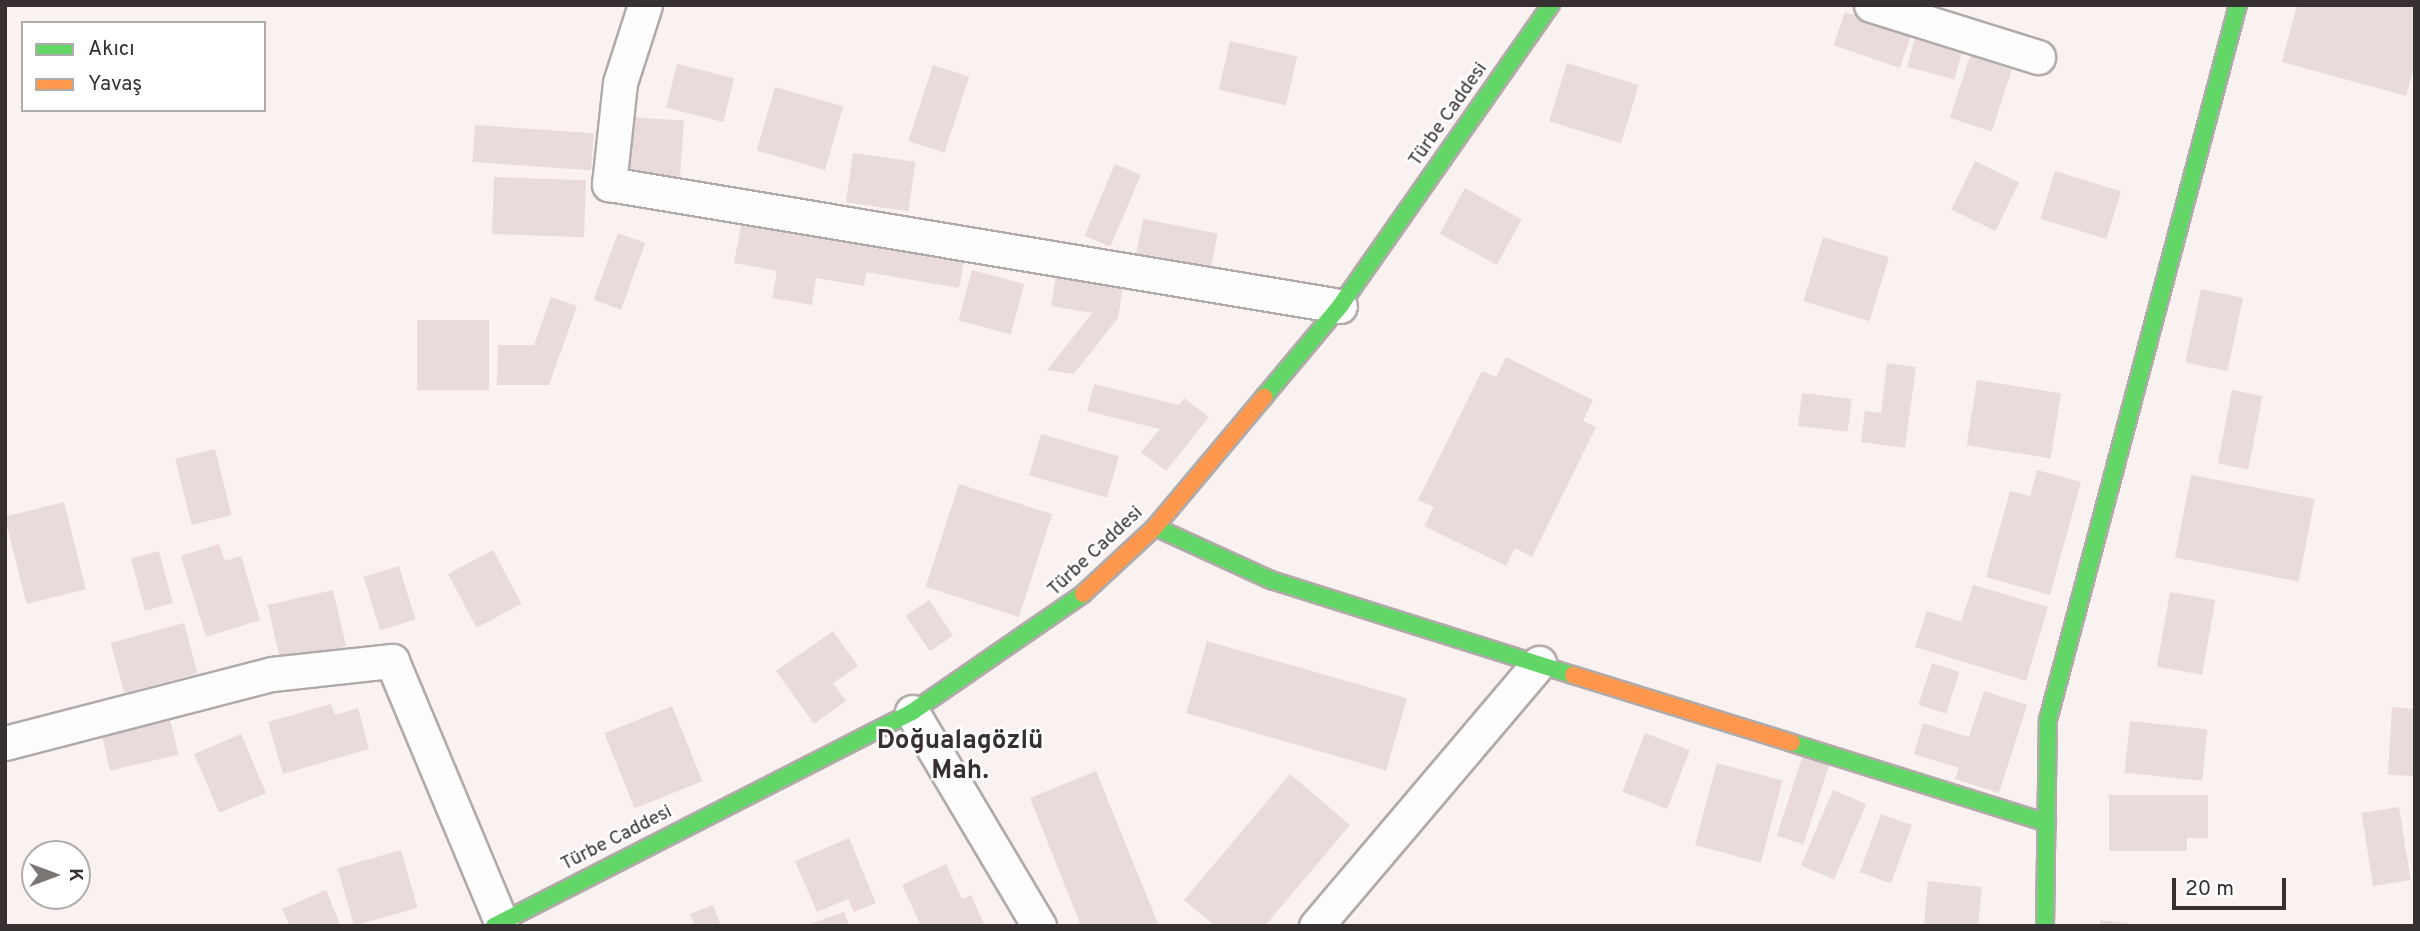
<!DOCTYPE html>
<html>
<head>
<meta charset="utf-8">
<style>
	body { margin:0 }
	#map { position:relative; width:2420px; height:931px; overflow:hidden; background:#faf2f1; font-family:Overpass,sans-serif }
	div>[style] { position:absolute }
	[style*='--x'] { left:calc(var(--x)*1px); top:calc(var(--y)*1px); width:calc(var(--w)*1px); rotate:calc(var(--a)*1deg) }
	.building>* { inset:0; background:#e9dadc; transform-origin:0 0 }
	.roads { filter:drop-shadow(2px 0 #b0aaa9) drop-shadow(-2px 0 #b0aaa9) drop-shadow(0 2px #b0aaa9) drop-shadow(0 -2px #b0aaa9) }
	.street>* { height:33px; margin:-16.5px; padding:0 16.5px; transform-origin:16.5px; border-radius:16.5px; background:#fefdfd }
	.fast>* { height:16px; margin:-8px; padding:0 8px; transform-origin:8px; border-radius:8px; background:#63d668 }
	.slow>* { height:16px; margin:-8px; padding:0 8px; transform-origin:8px; border-radius:8px; background:#ff974d }
	span { translate:-50% -50%; white-space:nowrap; text-align:center; line-height:1.15; -webkit-text-stroke:5px #fff; paint-order:stroke }
	.street-label { font-size:19px; color:#363130 }
	.district-label { font-size:26px; color:#363130; font-weight:700 }
	.frame { position:absolute; inset:0; border:7px solid #363130; pointer-events:none }
	.legend { position:absolute; left:21px; top:21px; width:245px; height:91px; box-sizing:border-box; background:#fff; border:2px solid #afadac; margin:0; padding:9px 12px; list-style:none; font-size:21px; color:#363130 }
	.legend li { display:flex; align-items:center; gap:14px; height:35px }
	.legend b { width:35px; border:2px solid #afadac }
	.north { position:absolute; left:21px; top:840px; width:70px; height:70px; box-sizing:border-box; background:#fff; border:2px solid #afadac; border-radius:50%; rotate:90deg; font-size:19px; font-weight:700; line-height:28px; text-align:center; color:#363130 }
	.north::after { content:''; display:block; margin:auto; width:24px; height:32px; background:#7b7574; clip-path:polygon(50% 0,100% 100%,50% 72%,0 100%) }
	.scale { position:absolute; left:2172px; top:878px; width:114px; height:32px; box-sizing:border-box; border:4px solid #363130; border-top:0; padding-left:9px; font-size:21px; line-height:24px; white-space:nowrap; color:#363130; -webkit-text-stroke:5px #fff; paint-order:stroke }
</style>
</head>
<body>
<div id="map">
	<div class="building">
		<i style="clip-path:polygon(2297px 5px,2415px 5px,2415px 64px,2406px 96px,2282px 62px)"></i>
		<i style="left:1845px;top:12px;width:70px;height:35px;rotate:19deg"></i>
		<i style="left:1916px;top:34px;width:49px;height:34px;rotate:15deg"></i>
		<i style="left:1230px;top:41px;width:69px;height:50px;rotate:13deg"></i>
		<i style="left:1970px;top:56px;width:44px;height:65px;rotate:18deg"></i>
		<i style="left:1567px;top:63px;width:75px;height:61px;rotate:17deg"></i>
		<i style="left:677px;top:64px;width:59px;height:45px;rotate:14deg"></i>
		<i style="left:933px;top:65px;width:38px;height:80px;rotate:18deg"></i>
		<i style="left:775px;top:87px;width:71px;height:66px;rotate:16deg"></i>
		<i style="left:632px;top:117px;width:52px;height:60px;rotate:4deg"></i>
		<i style="left:475px;top:125px;width:119px;height:37px;rotate:4deg"></i>
		<i style="left:853px;top:153px;width:63px;height:50px;rotate:8deg"></i>
		<i style="left:1975px;top:161px;width:49px;height:54px;rotate:26deg"></i>
		<i style="left:1115px;top:164px;width:28px;height:78px;rotate:23deg"></i>
		<i style="left:2055px;top:171px;width:69px;height:50px;rotate:17deg"></i>
		<i style="left:494px;top:177px;width:92px;height:57px;rotate:2deg"></i>
		<i style="left:1465px;top:188px;width:65px;height:52px;rotate:29deg"></i>
		<i style="clip-path:polygon(743px 215px,965px 254px,959px 288px,866px 272px,864px 286px,816px 278px,812px 305px,772px 298px,777px 271px,734px 263px)"></i>
		<i style="left:1143px;top:219px;width:76px;height:41px;rotate:11deg"></i>
		<i style="left:618px;top:233px;width:29px;height:71px;rotate:20deg"></i>
		<i style="left:1823px;top:237px;width:69px;height:67px;rotate:17deg"></i>
		<i style="left:972px;top:270px;width:54px;height:52px;rotate:15deg"></i>
		<i style="clip-path:polygon(1057px 270px,1124px 281px,1118px 318px,1074px 374px,1047px 370px,1092px 313px,1051px 306px)"></i>
		<i style="left:2201px;top:289px;width:43px;height:75px;rotate:12deg"></i>
		<i style="clip-path:polygon(551px 297px,577px 306px,549px 385px,497px 385px,498px 345px,534px 345px)"></i>
		<i style="left:417px;top:320px;width:72px;height:70px"></i>
		<i style="clip-path:polygon(1506px 357px,1593px 400px,1583px 421px,1596px 427px,1532px 557px,1515px 548px,1506px 566px,1424px 526px,1434px 507px,1418px 500px,1482px 371px,1496px 377px)"></i>
		<i style="clip-path:polygon(1887px 363px,1916px 367px,1905px 448px,1861px 442px,1865px 411px,1881px 413px)"></i>
		<i style="left:1977px;top:380px;width:85px;height:66px;rotate:9deg"></i>
		<i style="clip-path:polygon(1094px 384px,1179px 405px,1184px 398px,1209px 417px,1166px 471px,1141px 452px,1160px 429px,1087px 411px)"></i>
		<i style="left:2232px;top:390px;width:31px;height:75px;rotate:11deg"></i>
		<i style="left:1802px;top:393px;width:50px;height:33px;rotate:7deg"></i>
		<i style="left:1041px;top:434px;width:81px;height:43px;rotate:16deg"></i>
		<i style="left:215px;top:449px;width:68px;height:41px;rotate:76deg"></i>
		<i style="clip-path:polygon(2037px 470px,2081px 482px,2050px 595px,1986px 577px,2010px 491px,2030px 496px)"></i>
		<i style="left:2191px;top:475px;width:126px;height:84px;rotate:11deg"></i>
		<i style="left:959px;top:484px;width:98px;height:108px;rotate:18deg"></i>
		<i style="left:64px;top:502px;width:90px;height:61px;rotate:76deg"></i>
		<i style="clip-path:polygon(219px 544px,225px 561px,241px 556px,260px 620px,206px 637px,181px 556px)"></i>
		<i style="left:493px;top:550px;width:61px;height:51px;rotate:62deg"></i>
		<i style="left:159px;top:551px;width:54px;height:29px;rotate:75deg"></i>
		<i style="left:399px;top:566px;width:56px;height:37px;rotate:73deg"></i>
		<i style="clip-path:polygon(1973px 585px,2048px 607px,2026px 681px,1915px 647px,1927px 611px,1961px 622px)"></i>
		<i style="left:333px;top:590px;width:58px;height:67px;rotate:77deg"></i>
		<i style="left:2170px;top:592px;width:46px;height:76px;rotate:10deg"></i>
		<i style="left:929px;top:600px;width:43px;height:28px;rotate:56deg"></i>
		<i style="left:184px;top:623px;width:52px;height:76px;rotate:75deg"></i>
		<i style="clip-path:polygon(833px 631px,858px 666px,833px 683px,846px 701px,814px 724px,776px 671px)"></i>
		<i style="left:1207px;top:641px;width:208px;height:75px;rotate:16deg"></i>
		<i style="left:1932px;top:663px;width:29px;height:44px;rotate:18deg"></i>
		<i style="clip-path:polygon(1984px 691px,2027px 705px,1999px 793px,1955px 779px,1959px 768px,1914px 754px,1923px 723px,1969px 737px)"></i>
		<i style="clip-path:polygon(331px 704px,335px 715px,358px 708px,369px 749px,283px 774px,268px 722px)"></i>
		<i style="left:672px;top:706px;width:81px;height:73px;rotate:68deg"></i>
		<i style="clip-path:polygon(2392px 707px,2415px 709px,2415px 776px,2388px 775px)"></i>
		<i style="left:168px;top:710px;width:46px;height:70px;rotate:77deg"></i>
		<i style="left:2130px;top:721px;width:78px;height:52px;rotate:6deg"></i>
		<i style="left:1645px;top:733px;width:48px;height:63px;rotate:21deg"></i>
		<i style="left:241px;top:734px;width:64px;height:51px;rotate:67deg"></i>
		<i style="left:1804px;top:752px;width:28px;height:88px;rotate:18deg"></i>
		<i style="left:1717px;top:763px;width:68px;height:85px;rotate:15deg"></i>
		<i style="clip-path:polygon(1096px 771px,1159px 926px,1081px 926px,1030px 798px)"></i>
		<i style="clip-path:polygon(1290px 774px,1350px 825px,1265px 926px,1215px 926px,1184px 900px)"></i>
		<i style="left:1833px;top:790px;width:36px;height:82px;rotate:23deg"></i>
		<i style="clip-path:polygon(2109px 795px,2208px 795px,2208px 838px,2187px 838px,2187px 851px,2109px 851px)"></i>
		<i style="left:2399px;top:807px;width:74px;height:38px;rotate:81deg"></i>
		<i style="left:1881px;top:814px;width:33px;height:62px;rotate:20deg"></i>
		<i style="clip-path:polygon(849px 838px,876px 903px,854px 912px,848px 899px,817px 912px,795px 861px)"></i>
		<i style="left:401px;top:850px;width:60px;height:66px;rotate:74deg"></i>
		<i style="clip-path:polygon(946px 864px,962px 899px,971px 895px,985px 926px,921px 926px,902px 885px)"></i>
		<i style="clip-path:polygon(1928px 881px,1982px 887px,1978px 926px,1924px 926px)"></i>
		<i style="clip-path:polygon(326px 890px,341px 926px,290px 926px,282px 909px)"></i>
		<i style="clip-path:polygon(713px 905px,721px 926px,695px 926px,690px 914px)"></i>
		<i style="clip-path:polygon(844px 912px,850px 926px,807px 926px,807px 925px)"></i>
		<i style="clip-path:polygon(2100px 920px,2134px 924px,2134px 926px,2100px 926px)"></i>
	</div>
	<div class="roads">
		<div class="street">
			<i style="--x:645;--y:5;--w:82;--a:107.8"></i>
			<i style="--x:620;--y:83;--w:102;--a:96.2"></i>
			<i style="--x:609;--y:184;--w:741;--a:9.48"></i>
			<i style="--x:1871;--y:5;--w:175;--a:17.3"></i>
			<i style="--x:912;--y:712;--w:249;--a:59.3"></i>
			<i style="--x:5;--y:743;--w:276;--a:-14.5"></i>
			<i style="--x:272;--y:674;--w:121;--a:-6.2"></i>
			<i style="--x:392;--y:661;--w:283;--a:67.3"></i>
			<i style="--x:1316;--y:926;--w:345;--a:-49.7"></i>
		</div>
		<div class="fast">
			<i style="--x:1264;--y:397;--w:119;--a:-50.1"></i>
			<i style="--x:1340;--y:306;--w:368;--a:-55"></i>
			<i style="--x:1155;--y:527;--w:128;--a:24.6"></i>
			<i style="--x:1271;--y:580;--w:317;--a:17.5"></i>
			<i style="--x:1792;--y:743;--w:267;--a:17.4"></i>
			<i style="--x:494;--y:926;--w:470;--a:-27.1"></i>
			<i style="--x:912;--y:712;--w:208;--a:-34.6"></i>
			<i style="--x:2045;--y:926;--w:206;--a:-89.2"></i>
			<i style="--x:2048;--y:720;--w:740;--a:-75.12"></i>
		</div>
		<div class="slow">
			<i style="--x:1083;--y:594;--w:98;--a:-42.9"></i>
			<i style="--x:1155;--y:527;--w:170;--a:-50"></i>
			<i style="--x:1573;--y:675;--w:229;--a:17.2"></i>
		</div>
	</div>
	<div class="street-label">
		<span style="left:1449px;top:115px;rotate:-55deg">Türbe Caddesi</span>
		<span style="left:1096px;top:552px;rotate:-43deg">Türbe Caddesi</span>
		<span style="left:617px;top:839px;rotate:-27deg">Türbe Caddesi</span>
	</div>
	<div class="district-label">
		<span style="left:960px;top:757px">Doğualagözlü<br>Mah.</span>
	</div>
	<div class="frame"></div>
	<ul class="legend">
	<li><b style="height:9px;background:#63d668"></b>Akıcı</li>
	<li><b style="height:9px;background:#ff974d"></b>Yavaş</li>
	</ul>
	<div class="north">K</div>
	<div class="scale">20 m</div>
</div>
</body>
</html>
